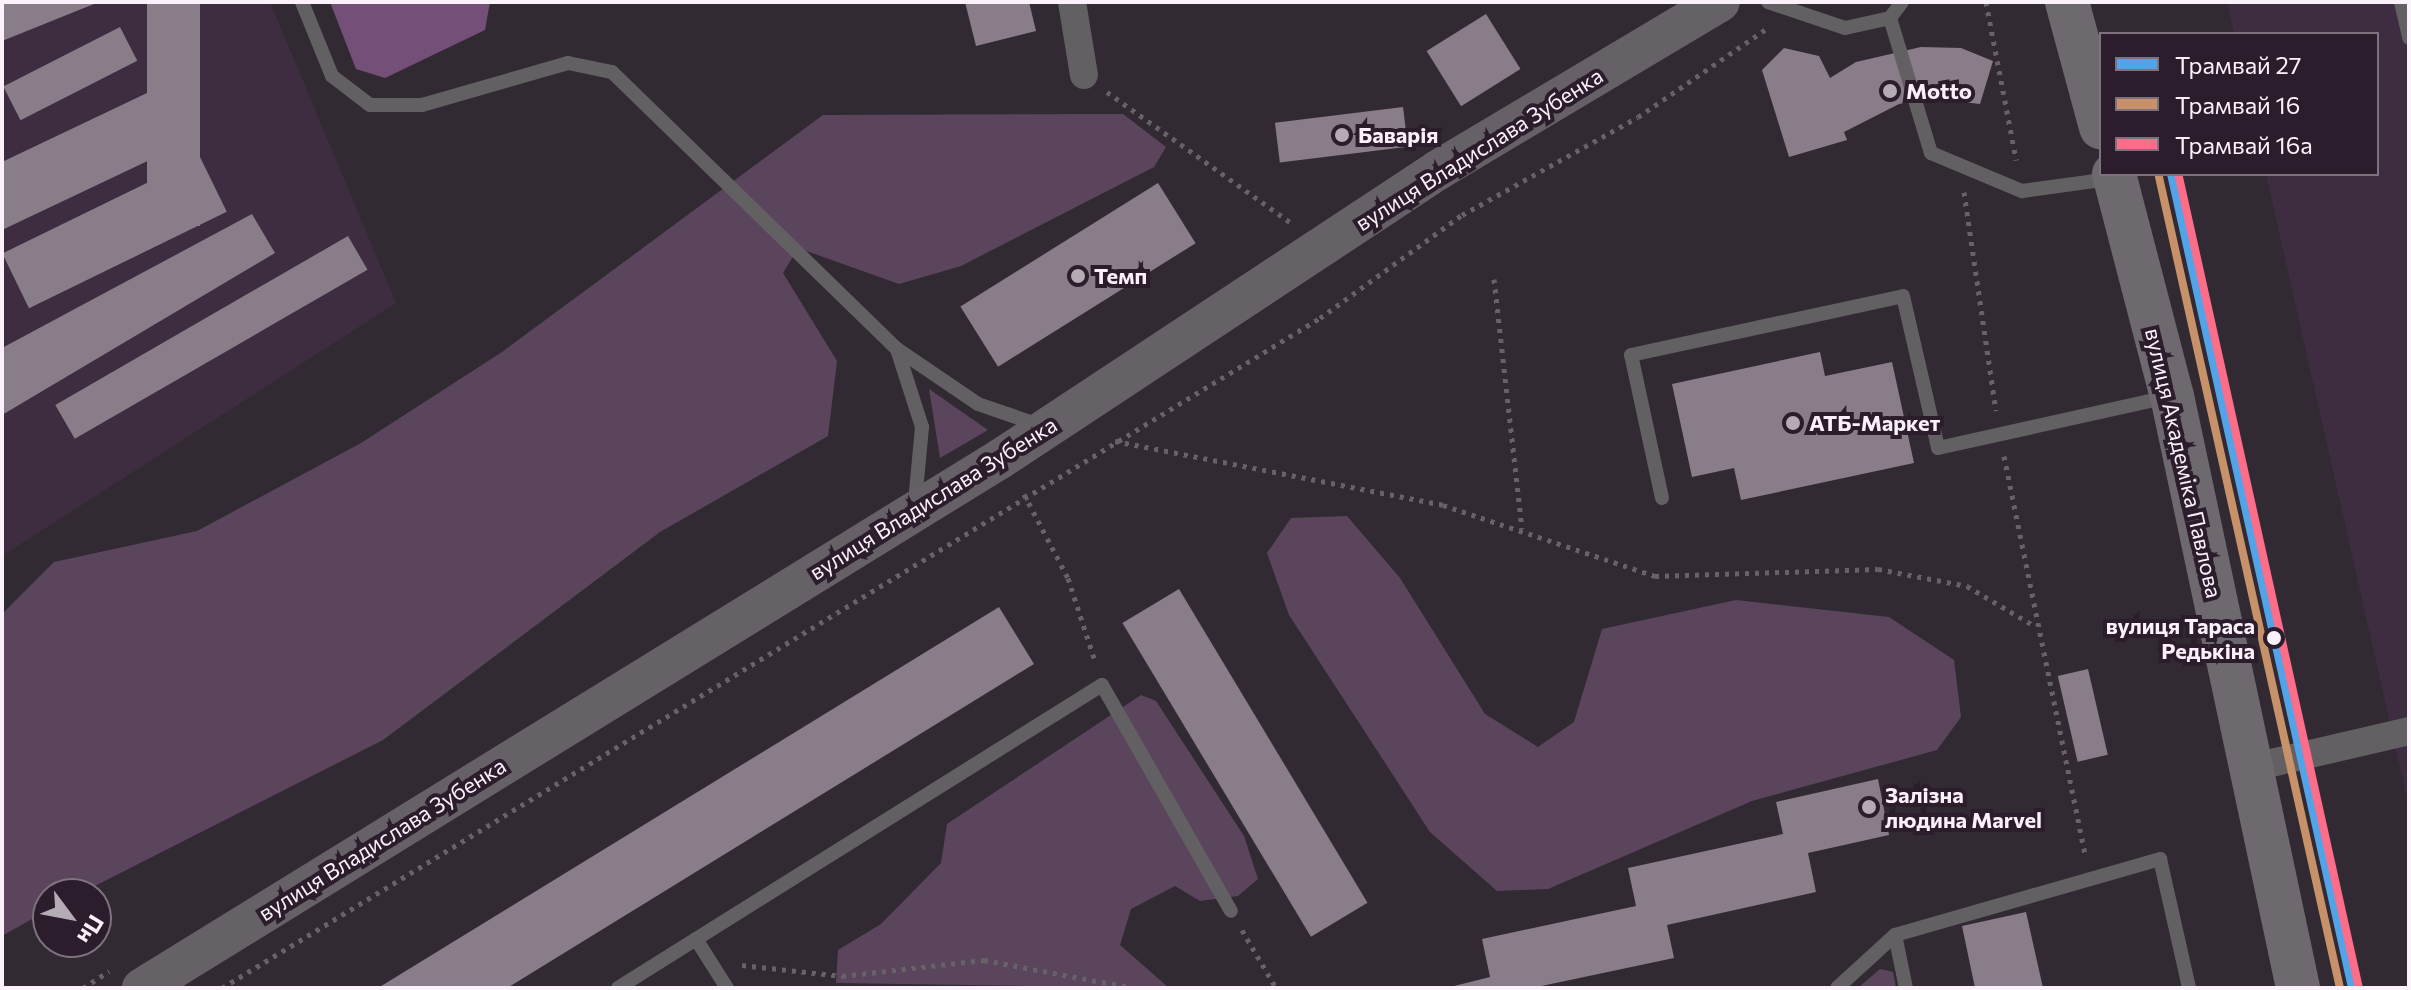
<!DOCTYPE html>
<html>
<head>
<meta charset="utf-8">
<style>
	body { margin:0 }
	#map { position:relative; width:2411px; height:990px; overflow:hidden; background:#322a32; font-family:Commissioner,sans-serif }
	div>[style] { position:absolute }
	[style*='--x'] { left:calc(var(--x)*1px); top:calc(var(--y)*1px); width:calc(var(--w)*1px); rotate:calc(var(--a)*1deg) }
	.built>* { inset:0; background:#3e2d40 }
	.green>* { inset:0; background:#5b455d }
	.forest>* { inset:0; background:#744f77 }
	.building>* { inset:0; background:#897d8a; transform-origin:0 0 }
	.path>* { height:5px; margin-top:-2.5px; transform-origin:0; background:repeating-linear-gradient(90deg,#676268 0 4px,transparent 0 10px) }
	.lane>* { height:14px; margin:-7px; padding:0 7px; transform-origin:7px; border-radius:7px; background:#626062 }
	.street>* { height:28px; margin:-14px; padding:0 14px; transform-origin:14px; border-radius:14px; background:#626062 }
	.secondary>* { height:40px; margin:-20px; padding:0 20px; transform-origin:20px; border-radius:20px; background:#656166 }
	.primary>* { height:44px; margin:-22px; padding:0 22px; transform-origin:22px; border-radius:22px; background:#6e696e }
	.tram-1>* { height:8px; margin:-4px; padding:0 4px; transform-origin:4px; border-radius:4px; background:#53a3e8 }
	.tram-2>* { height:8px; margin:-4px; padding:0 4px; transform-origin:4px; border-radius:4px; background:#c7916a }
	.tram-3>* { height:8px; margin:-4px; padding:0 4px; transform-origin:4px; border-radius:4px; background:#fb6d88 }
	.dots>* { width:22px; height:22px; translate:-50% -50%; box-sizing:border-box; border:4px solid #2b1d2c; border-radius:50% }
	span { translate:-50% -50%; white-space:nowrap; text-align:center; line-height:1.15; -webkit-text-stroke:8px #2b1d2c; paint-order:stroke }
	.poi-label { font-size:22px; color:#fbf1fb; font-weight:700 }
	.left { translate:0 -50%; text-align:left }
	.street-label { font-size:22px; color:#fbf1fb }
	.stop-label { font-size:22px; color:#fbf1fb; font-weight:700 }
	.right { translate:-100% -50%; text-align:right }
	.frame { position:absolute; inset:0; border:4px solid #fbf1fb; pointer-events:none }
	.legend { position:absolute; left:2099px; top:32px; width:280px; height:144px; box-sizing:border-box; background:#2b1d2c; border:2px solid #7e727f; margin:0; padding:10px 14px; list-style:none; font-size:24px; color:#fbf1fb }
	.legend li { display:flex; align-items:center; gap:16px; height:40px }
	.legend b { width:40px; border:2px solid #7e727f }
	.north { position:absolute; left:32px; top:878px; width:80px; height:80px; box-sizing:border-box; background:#2b1d2c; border:2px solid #7e727f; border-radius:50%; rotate:122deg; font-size:22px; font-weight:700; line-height:32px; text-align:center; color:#fbf1fb }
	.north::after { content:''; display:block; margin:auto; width:28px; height:36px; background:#b5abb5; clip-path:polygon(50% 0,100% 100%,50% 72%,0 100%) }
</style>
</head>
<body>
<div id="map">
	<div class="built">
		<i style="clip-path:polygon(2px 2px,270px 2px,396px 303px,2px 556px)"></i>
		<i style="clip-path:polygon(2227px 2px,2409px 2px,2409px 807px,2266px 174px,2377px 174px,2377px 34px,2234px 34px)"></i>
	</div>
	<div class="green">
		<i style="clip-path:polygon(1123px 114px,1166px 147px,1154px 167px,961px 266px,899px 284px,798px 248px,783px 273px,837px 361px,828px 436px,660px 532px,383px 740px,79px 894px,48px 894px,48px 910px,2px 936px,2px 614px,54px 562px,197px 531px,361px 443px,502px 352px,823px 115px)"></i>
		<i style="clip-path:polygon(929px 389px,988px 430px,940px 458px)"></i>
		<i style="clip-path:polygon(1347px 516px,1400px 578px,1485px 714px,1538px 747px,1574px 722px,1602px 629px,1736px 600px,1889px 617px,1954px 660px,1961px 717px,1937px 750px,1752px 801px,1548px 889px,1497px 891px,1430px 832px,1289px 615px,1267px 553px,1291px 518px)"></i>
		<i style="clip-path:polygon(1141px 695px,1156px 701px,1244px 836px,1258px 879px,1238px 896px,1200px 901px,1175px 886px,1131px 909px,1120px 945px,1169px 988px,836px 983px,838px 950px,881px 924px,941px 863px,947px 824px)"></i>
		<i style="clip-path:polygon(1880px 969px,1893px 972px,1896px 988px,1858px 988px)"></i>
	</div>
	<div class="forest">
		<i style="clip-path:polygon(330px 2px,490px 2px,485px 30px,385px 78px,356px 69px)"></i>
	</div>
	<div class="building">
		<i style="clip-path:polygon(2px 2px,99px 2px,2px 41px)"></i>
		<i style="left:147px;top:2px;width:53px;height:224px"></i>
		<i style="clip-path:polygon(965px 2px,1029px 2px,1036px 31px,976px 46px)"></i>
		<i style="left:1486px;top:14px;width:65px;height:70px;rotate:58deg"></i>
		<i style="left:120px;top:27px;width:38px;height:131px;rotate:63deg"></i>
		<i style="clip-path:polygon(1921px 47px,1961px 48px,1993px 61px,1980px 104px,1928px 98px,1899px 104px,1844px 132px,1847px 140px,1789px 157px,1762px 70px,1784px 48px,1819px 56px,1830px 78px,1856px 62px)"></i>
		<i style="clip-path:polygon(168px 83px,194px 139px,2px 230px,2px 162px)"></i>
		<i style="left:1403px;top:107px;width:40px;height:129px;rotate:83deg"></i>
		<i style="left:200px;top:157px;width:61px;height:220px;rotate:64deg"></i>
		<i style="left:1158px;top:183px;width:71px;height:233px;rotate:58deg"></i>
		<i style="clip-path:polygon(252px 214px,275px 253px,2px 415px,2px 348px)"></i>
		<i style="left:348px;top:236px;width:39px;height:338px;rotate:60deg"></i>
		<i style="clip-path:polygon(1820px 352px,1825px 376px,1892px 362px,1914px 463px,1741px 500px,1734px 468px,1692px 477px,1672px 384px)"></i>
		<i style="left:1179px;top:589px;width:366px;height:66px;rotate:59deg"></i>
		<i style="clip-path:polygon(999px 607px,1034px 664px,886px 755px,507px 988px,378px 988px)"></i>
		<i style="left:2088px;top:669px;width:88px;height:31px;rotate:77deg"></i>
		<i style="clip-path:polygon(1878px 779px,1889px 835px,1808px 853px,1816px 892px,1667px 925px,1674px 958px,1532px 988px,1446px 988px,1490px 977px,1482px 939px,1636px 906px,1628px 868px,1783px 834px,1776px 802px)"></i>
		<i style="clip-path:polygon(2026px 912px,2043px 988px,1975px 988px,1962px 926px)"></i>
	</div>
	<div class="path">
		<i style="--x:1986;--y:2;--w:161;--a:79.2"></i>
		<i style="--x:1107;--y:92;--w:226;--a:35.4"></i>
		<i style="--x:1964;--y:192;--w:221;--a:81.7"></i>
		<i style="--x:1494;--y:279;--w:251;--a:83.6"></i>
		<i style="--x:1115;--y:441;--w:334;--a:11"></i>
		<i style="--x:1443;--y:505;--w:224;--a:18.5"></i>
		<i style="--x:1655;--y:576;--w:223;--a:-1.8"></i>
		<i style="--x:1878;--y:569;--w:91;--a:10.8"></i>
		<i style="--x:1967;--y:586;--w:77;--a:30.6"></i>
		<i style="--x:2004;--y:456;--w:406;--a:78.5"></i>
		<i style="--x:1024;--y:494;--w:95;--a:62.4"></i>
		<i style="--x:1068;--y:578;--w:87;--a:72"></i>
		<i style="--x:1242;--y:930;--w:67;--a:59.6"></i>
		<i style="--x:742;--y:965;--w:101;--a:6.3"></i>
		<i style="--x:842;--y:976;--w:143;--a:-6.4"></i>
		<i style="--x:984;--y:960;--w:152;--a:10.6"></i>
		<i style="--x:83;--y:988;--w:31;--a:-33"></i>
		<i style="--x:222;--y:988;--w:1286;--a:-31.39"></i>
		<i style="--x:1320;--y:318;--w:175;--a:-36"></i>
		<i style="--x:1462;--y:215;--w:201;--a:-29.1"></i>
		<i style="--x:1638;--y:117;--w:159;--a:-34.5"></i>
	</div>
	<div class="lane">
		<i style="--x:302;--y:2;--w:80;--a:67.9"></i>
		<i style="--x:332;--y:76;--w:48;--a:37.3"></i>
		<i style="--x:370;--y:105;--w:52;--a:0"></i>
		<i style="--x:422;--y:105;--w:152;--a:-16"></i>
		<i style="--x:568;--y:63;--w:45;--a:11.6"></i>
		<i style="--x:612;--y:72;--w:397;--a:44.2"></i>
		<i style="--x:897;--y:349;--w:98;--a:34.2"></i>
		<i style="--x:978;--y:404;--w:65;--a:19"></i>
		<i style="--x:1768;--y:2;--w:81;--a:18.7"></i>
		<i style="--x:1845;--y:28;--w:46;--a:-12.5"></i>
		<i style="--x:1890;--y:18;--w:20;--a:-53"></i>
		<i style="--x:2401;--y:2;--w:37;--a:77"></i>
		<i style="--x:1890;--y:18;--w:141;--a:73.1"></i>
		<i style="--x:1931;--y:153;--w:99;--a:22.7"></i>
		<i style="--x:2022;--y:191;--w:89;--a:-7.8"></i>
		<i style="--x:897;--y:349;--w:82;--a:72.2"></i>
		<i style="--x:922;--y:427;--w:76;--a:95.3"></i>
		<i style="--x:1662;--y:498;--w:146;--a:-102.2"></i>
		<i style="--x:1631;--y:355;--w:278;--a:-12.2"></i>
		<i style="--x:1903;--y:296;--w:156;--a:77"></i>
		<i style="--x:1938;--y:448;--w:236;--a:-12.5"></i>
		<i style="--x:1895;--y:935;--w:54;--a:78.3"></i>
		<i style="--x:696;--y:939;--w:58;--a:57.7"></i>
		<i style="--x:618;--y:988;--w:571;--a:-32.05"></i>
		<i style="--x:1102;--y:685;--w:260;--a:60.3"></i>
		<i style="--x:1837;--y:988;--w:79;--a:-42.4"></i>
		<i style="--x:1895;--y:935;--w:276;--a:-16"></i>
		<i style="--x:2160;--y:859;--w:132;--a:77.3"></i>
	</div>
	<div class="street">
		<i style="--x:1072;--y:2;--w:74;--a:80.7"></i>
		<i style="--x:2250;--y:768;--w:163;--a:-13.1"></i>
	</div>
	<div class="secondary">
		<i style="--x:142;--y:988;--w:1008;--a:-31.66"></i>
		<i style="--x:1000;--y:459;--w:525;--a:-33.42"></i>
		<i style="--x:1438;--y:170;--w:328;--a:-30.8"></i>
	</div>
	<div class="primary">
		<i style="--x:2067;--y:2;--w:130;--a:74.8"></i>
		<i style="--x:2114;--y:174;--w:229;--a:75.4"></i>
		<i style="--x:2172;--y:396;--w:605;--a:77.98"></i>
	</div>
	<div class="tram-1">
		<i style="--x:2171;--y:174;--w:834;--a:77.46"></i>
	</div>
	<div class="tram-2">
		<i style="--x:2159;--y:177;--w:831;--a:77.42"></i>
	</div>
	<div class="tram-3">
		<i style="--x:2179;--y:177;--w:831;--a:77.49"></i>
	</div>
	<div class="dots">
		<i style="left:1890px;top:91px;background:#b5abb5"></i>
		<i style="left:1342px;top:135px;background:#b5abb5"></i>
		<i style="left:1078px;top:276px;background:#b5abb5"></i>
		<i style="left:1793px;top:423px;background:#b5abb5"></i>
		<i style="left:2274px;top:638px;background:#fbf1fb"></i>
		<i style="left:1869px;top:807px;background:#b5abb5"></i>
	</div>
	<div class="poi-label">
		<span class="left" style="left:1906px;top:91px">Motto</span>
		<span class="left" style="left:1358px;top:135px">Баварія</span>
		<span class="left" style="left:1094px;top:276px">Темп</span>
		<span class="left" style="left:1809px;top:423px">АТБ-Маркет</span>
		<span class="left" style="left:1885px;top:807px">Залізна<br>людина Marvel</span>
	</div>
	<div class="street-label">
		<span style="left:1479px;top:149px;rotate:-32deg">вулиця Владислава Зубенка</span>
		<span style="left:2184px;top:463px;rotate:77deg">вулиця Академіка Павлова</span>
		<span style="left:933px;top:498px;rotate:-32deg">вулиця Владислава Зубенка</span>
		<span style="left:382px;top:839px;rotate:-32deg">вулиця Владислава Зубенка</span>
	</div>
	<div class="stop-label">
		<span class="right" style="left:2255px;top:638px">вулиця Тараса<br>Редькіна</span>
	</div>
	<div class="frame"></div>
	<ul class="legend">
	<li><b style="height:10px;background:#53a3e8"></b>Трамвай 27</li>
	<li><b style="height:10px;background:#c7916a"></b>Трамвай 16</li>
	<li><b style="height:10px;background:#fb6d88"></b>Трамвай 16a</li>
	</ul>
	<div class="north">Пн</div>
</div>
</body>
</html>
